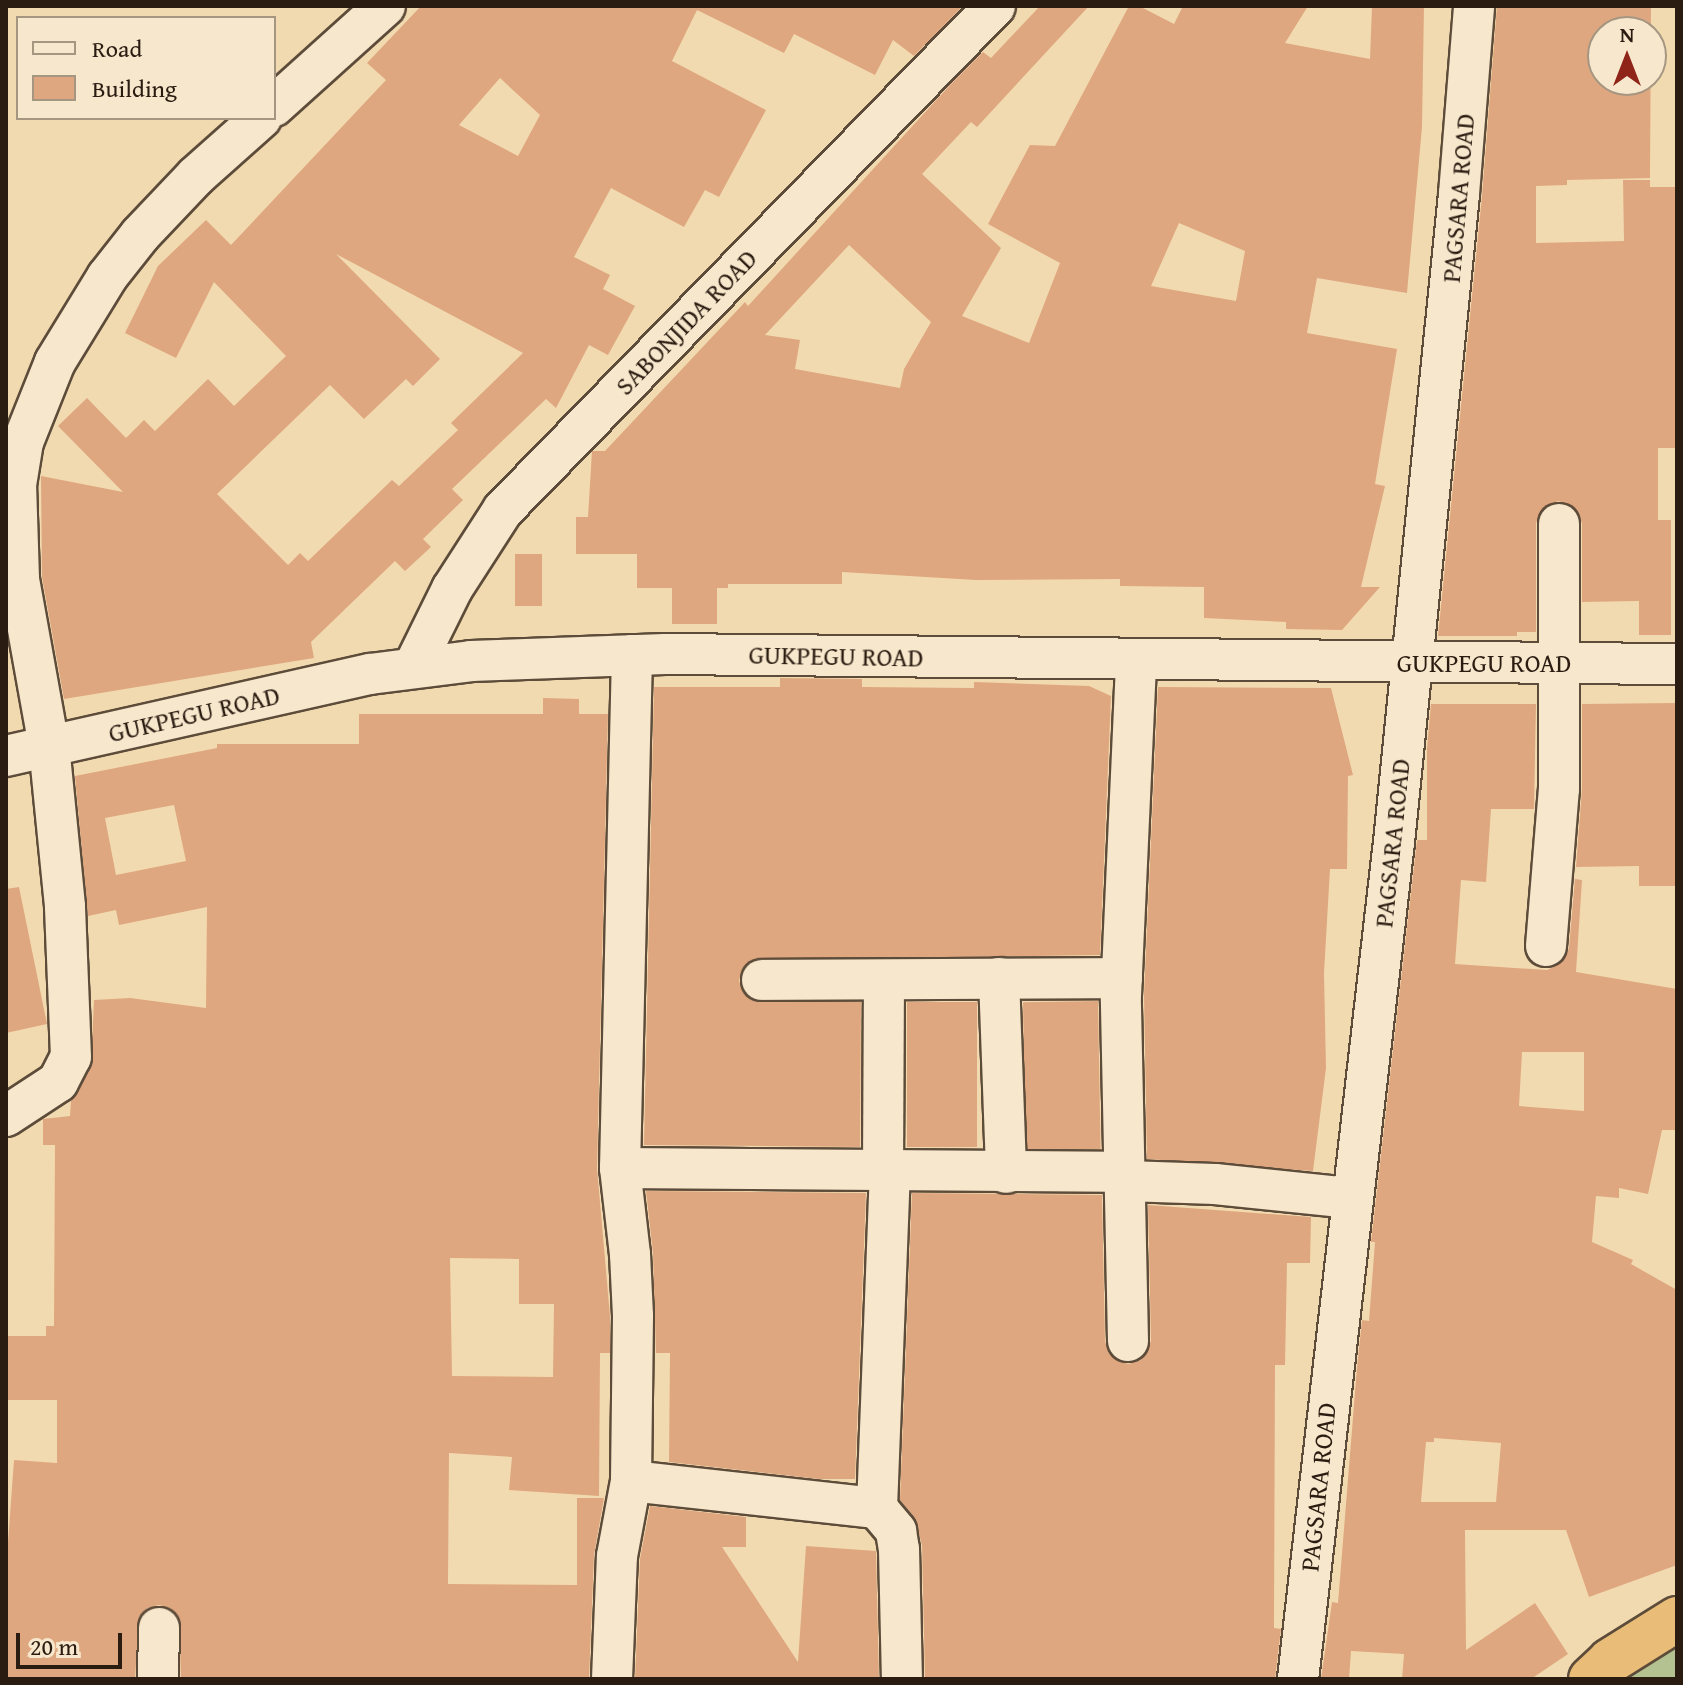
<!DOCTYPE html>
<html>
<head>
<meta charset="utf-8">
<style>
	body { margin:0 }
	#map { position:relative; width:1683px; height:1685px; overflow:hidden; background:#f2dab0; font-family:"Gentium Book Plus",serif }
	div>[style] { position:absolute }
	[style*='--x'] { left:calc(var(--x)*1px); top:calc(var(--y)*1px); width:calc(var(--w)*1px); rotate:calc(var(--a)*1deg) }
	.green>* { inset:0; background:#b4c190 }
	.building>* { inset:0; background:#dfa77f; transform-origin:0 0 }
	.roads { filter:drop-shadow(2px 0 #5d4c3a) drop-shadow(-2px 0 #5d4c3a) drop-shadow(0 2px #5d4c3a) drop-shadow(0 -2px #5d4c3a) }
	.minor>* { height:40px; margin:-20px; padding:0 20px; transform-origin:20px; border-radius:20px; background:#f7e7cc }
	.highway>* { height:44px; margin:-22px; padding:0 22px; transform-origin:22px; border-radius:22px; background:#e9bd78 }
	span { translate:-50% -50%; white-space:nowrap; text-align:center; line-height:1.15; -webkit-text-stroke:8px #f7e7cc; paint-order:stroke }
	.street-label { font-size:26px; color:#2b1c12 }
	.frame { position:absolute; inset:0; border:8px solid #2b1c12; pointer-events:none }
	.legend { position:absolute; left:16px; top:16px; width:260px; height:104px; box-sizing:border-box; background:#f7e7cc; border:2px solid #a59682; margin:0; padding:10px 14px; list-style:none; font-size:24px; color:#2b1c12 }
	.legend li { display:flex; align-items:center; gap:16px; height:40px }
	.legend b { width:40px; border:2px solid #a59682 }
	.north { position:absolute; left:1587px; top:16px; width:80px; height:80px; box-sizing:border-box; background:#f7e7cc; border:2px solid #a59682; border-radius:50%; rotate:0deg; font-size:22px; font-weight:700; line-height:32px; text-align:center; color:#2b1c12 }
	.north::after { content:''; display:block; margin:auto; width:28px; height:36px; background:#8f2418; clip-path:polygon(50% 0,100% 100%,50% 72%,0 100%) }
	.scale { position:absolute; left:16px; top:1633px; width:106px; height:36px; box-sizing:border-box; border:4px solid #2b1c12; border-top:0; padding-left:10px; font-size:24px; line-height:28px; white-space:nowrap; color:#2b1c12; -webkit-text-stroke:6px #f7e7cc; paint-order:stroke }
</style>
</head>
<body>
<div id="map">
	<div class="green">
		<i style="clip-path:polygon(1677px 1638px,1677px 1679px,1618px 1679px)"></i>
	</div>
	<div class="building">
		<i style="clip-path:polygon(evenodd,421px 6px,963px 6px,914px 56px,893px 40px,875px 75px,794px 34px,784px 53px,697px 10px,672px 61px,766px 110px,719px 197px,705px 190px,684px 227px,611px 188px,574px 257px,610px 275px,603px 289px,635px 306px,608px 355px,589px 345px,556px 408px,546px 399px,452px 489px,463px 500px,423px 539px,431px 547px,405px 571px,395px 561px,311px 642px,314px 658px,64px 699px,42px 577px,41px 476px,123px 492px,58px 426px,87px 398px,126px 438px,144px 420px,155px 431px,208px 379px,234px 406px,286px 356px,214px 282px,176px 358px,125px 333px,158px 266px,206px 220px,231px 245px,386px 80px,367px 63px,421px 6px,500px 78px,540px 115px,518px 156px,459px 125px,500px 78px,421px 6px,336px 254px,523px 353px,451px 423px,458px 430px,399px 486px,392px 480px,308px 561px,300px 553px,288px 565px,217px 494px,330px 385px,364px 419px,406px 379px,413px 386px,440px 359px,336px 254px)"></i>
		<i style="clip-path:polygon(evenodd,1040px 6px,1089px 6px,977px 127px,971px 122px,922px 174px,1001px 248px,962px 316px,1029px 343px,1060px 263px,988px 224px,1030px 145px,1055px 146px,1129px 6px,1139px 6px,1174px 24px,1183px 6px,1308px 6px,1285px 43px,1370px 59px,1372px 6px,1424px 6px,1422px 127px,1407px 293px,1317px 278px,1307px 333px,1397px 349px,1375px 484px,1385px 486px,1361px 587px,1380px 587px,1342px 630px,1286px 629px,1286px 622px,1204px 618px,1204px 587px,1120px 586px,1120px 579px,976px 580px,842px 572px,842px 584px,728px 584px,728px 588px,717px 588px,717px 624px,672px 624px,672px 588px,637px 588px,637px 554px,576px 554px,576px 517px,588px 517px,592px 451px,605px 451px,745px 302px,748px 306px,950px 85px,983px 52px,991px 58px,1040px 6px,1179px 223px,1245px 251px,1236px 301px,1151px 286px,1179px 223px,1040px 6px,849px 245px,931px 322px,904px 369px,900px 388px,795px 369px,800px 340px,765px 335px,849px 245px)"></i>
		<i style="clip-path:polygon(evenodd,1497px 6px,1651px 6px,1650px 178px,1567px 180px,1567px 185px,1536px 186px,1536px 243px,1624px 241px,1623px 180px,1650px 180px,1650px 187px,1677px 187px,1677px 448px,1658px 448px,1658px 520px,1671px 520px,1671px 635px,1639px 635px,1639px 601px,1582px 602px,1582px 523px,1571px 505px,1558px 501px,1540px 512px,1536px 523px,1536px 632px,1517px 632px,1517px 636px,1438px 636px,1482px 196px,1497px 6px,1603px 32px,1651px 32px,1651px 80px,1603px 80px,1603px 32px)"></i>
		<i style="left:515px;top:554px;width:27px;height:52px"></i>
		<i style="clip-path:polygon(780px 678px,862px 679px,862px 687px,974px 688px,974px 682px,1089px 686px,1111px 696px,1100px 955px,751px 960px,742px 969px,739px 981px,743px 992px,751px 1000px,861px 1002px,860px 1147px,644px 1145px,654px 687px,780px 687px)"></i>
		<i style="clip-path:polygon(1158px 687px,1331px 688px,1353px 775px,1348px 776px,1347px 869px,1330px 869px,1324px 973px,1326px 1068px,1313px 1171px,1147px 1159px,1144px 995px)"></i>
		<i style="clip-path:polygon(evenodd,543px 698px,579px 699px,579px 714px,608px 714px,597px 1168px,610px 1316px,610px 1353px,600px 1353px,599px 1496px,509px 1490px,512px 1457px,449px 1453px,448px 1584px,577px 1585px,577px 1498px,604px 1498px,594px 1555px,589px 1679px,181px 1679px,179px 1618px,170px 1608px,159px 1605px,147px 1608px,139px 1617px,135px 1679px,6px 1679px,6px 1570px,14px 1460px,57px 1463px,57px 1400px,6px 1400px,7px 1336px,46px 1336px,46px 1326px,54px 1326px,55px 1145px,43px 1145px,43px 1119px,70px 1116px,71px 1101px,91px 1068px,94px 1000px,130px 998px,206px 1008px,207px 907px,119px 925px,116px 910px,88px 916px,75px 776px,217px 748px,217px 744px,359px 744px,359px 714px,543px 714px,543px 698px,174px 805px,186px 861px,116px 875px,105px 818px,174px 805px,543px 698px,450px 1258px,519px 1259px,519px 1304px,554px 1304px,553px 1377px,452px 1376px,450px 1258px)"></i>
		<i style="clip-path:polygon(1677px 703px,1677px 886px,1639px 886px,1639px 866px,1576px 867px,1582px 789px,1582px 704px)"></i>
		<i style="clip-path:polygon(evenodd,1431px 704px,1536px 704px,1534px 809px,1491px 809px,1486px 882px,1461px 880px,1455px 964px,1547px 970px,1556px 966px,1565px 958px,1569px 948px,1575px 879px,1582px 880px,1576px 972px,1677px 989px,1677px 1130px,1662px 1130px,1648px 1194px,1619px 1188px,1619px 1198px,1596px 1196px,1592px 1242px,1633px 1260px,1631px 1264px,1677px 1290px,1677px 1565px,1589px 1597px,1566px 1530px,1465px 1530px,1466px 1650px,1535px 1603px,1568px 1654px,1531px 1679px,1402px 1679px,1404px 1654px,1351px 1651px,1349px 1679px,1321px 1679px,1332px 1602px,1338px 1603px,1357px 1368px,1362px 1320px,1369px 1321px,1375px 1242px,1371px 1242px,1417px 840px,1427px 840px,1427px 748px,1431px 704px,1522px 1052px,1584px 1052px,1584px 1111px,1519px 1106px,1522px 1052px,1431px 704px,1434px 1438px,1501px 1443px,1496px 1502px,1421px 1502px,1426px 1442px,1434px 1442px,1434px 1438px)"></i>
		<i style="clip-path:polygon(19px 887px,47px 1024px,6px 1033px,6px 889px)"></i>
		<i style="left:1098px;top:1001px;width:148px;height:75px;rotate:89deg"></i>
		<i style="left:907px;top:1002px;width:70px;height:145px"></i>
		<i style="clip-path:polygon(646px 1191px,866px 1193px,855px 1479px,819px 1479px,669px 1462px,670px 1353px,656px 1353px,653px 1253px)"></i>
		<i style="clip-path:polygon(912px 1193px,1102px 1195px,1105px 1341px,1109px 1354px,1128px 1364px,1141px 1360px,1151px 1341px,1148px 1205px,1311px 1217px,1310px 1263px,1287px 1263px,1285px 1365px,1275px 1365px,1274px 1628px,1281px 1629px,1275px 1679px,925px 1679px,922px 1545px,914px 1517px,900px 1500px)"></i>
		<i style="clip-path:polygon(650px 1506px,746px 1517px,746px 1547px,722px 1547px,798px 1662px,806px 1546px,876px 1551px,879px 1679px,635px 1679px,640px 1559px)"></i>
	</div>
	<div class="roads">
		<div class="minor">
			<i style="--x:274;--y:106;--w:149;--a:-42"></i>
			<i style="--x:632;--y:655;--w:513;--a:91.34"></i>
			<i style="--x:620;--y:1168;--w:87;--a:83.4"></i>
			<i style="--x:630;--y:1254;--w:62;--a:87.2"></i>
			<i style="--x:633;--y:1316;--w:165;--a:90.7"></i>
			<i style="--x:631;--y:1481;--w:247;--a:6.3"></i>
			<i style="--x:877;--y:1508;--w:30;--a:50"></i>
			<i style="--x:896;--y:1531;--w:18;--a:81"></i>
			<i style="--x:899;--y:1549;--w:130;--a:88.7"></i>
			<i style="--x:414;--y:666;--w:86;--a:-63.7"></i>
			<i style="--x:452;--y:589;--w:94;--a:-57.2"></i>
			<i style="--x:503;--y:510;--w:704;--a:-45.69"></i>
			<i style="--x:6;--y:756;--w:373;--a:-12.7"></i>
			<i style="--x:370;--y:674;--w:102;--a:-7.3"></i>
			<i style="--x:471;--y:661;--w:194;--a:-2.1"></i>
			<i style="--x:665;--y:654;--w:1012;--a:0.57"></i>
			<i style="--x:1546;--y:946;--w:158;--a:-85.3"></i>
			<i style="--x:1559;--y:789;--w:265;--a:-90"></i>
			<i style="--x:999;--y:978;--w:195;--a:87.9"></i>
			<i style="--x:762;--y:980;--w:360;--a:-0.3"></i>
			<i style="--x:6;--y:1116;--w:62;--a:-33.2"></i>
			<i style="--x:58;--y:1082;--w:28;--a:-63"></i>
			<i style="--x:71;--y:1057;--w:151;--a:-92.3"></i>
			<i style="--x:65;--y:906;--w:161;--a:-95.7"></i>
			<i style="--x:49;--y:746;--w:170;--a:-100.2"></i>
			<i style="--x:19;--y:579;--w:94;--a:-91.8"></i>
			<i style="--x:16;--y:485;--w:44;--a:-80.8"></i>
			<i style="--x:23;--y:442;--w:86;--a:-68.2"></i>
			<i style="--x:55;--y:362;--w:100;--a:-58.5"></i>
			<i style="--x:107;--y:277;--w:53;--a:-51.8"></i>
			<i style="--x:140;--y:235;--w:81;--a:-46.5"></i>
			<i style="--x:196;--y:176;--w:87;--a:-41.7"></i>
			<i style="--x:620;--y:1168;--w:506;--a:0.45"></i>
			<i style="--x:883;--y:1168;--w:188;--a:-89.7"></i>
			<i style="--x:1126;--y:1181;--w:89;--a:1.9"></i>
			<i style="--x:1215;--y:1184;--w:137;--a:5.9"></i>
			<i style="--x:1128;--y:1341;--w:346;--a:-91.2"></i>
			<i style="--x:1121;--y:995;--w:335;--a:-87.4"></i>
			<i style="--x:877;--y:1508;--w:340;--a:-87.8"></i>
			<i style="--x:158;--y:1679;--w:51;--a:-88.9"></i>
			<i style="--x:612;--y:1679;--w:123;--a:-87.7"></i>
			<i style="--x:617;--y:1556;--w:76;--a:-79.4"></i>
			<i style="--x:1298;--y:1679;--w:842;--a:-83.46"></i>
			<i style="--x:1394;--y:842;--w:651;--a:-84.27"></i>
			<i style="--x:1459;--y:194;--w:189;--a:-85.4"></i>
		</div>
		<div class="highway">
			<i style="--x:1591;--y:1679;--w:26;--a:-43"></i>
			<i style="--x:1610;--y:1661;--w:79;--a:-32.1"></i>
		</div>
	</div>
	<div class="street-label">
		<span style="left:1458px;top:198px;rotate:-85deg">PAGSARA ROAD</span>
		<span style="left:686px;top:322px;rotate:-46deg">SABONJIDA ROAD</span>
		<span style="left:836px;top:656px;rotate:1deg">GUKPEGU ROAD</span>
		<span style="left:1484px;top:663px">GUKPEGU ROAD</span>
		<span style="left:194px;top:714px;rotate:-13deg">GUKPEGU ROAD</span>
		<span style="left:1392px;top:843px;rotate:-84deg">PAGSARA ROAD</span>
		<span style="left:1318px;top:1487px;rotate:-84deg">PAGSARA ROAD</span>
	</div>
	<div class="frame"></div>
	<ul class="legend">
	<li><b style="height:10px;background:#f7e7cc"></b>Road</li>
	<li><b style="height:22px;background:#dfa77f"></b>Building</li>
	</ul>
	<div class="north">N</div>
	<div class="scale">20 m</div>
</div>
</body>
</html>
